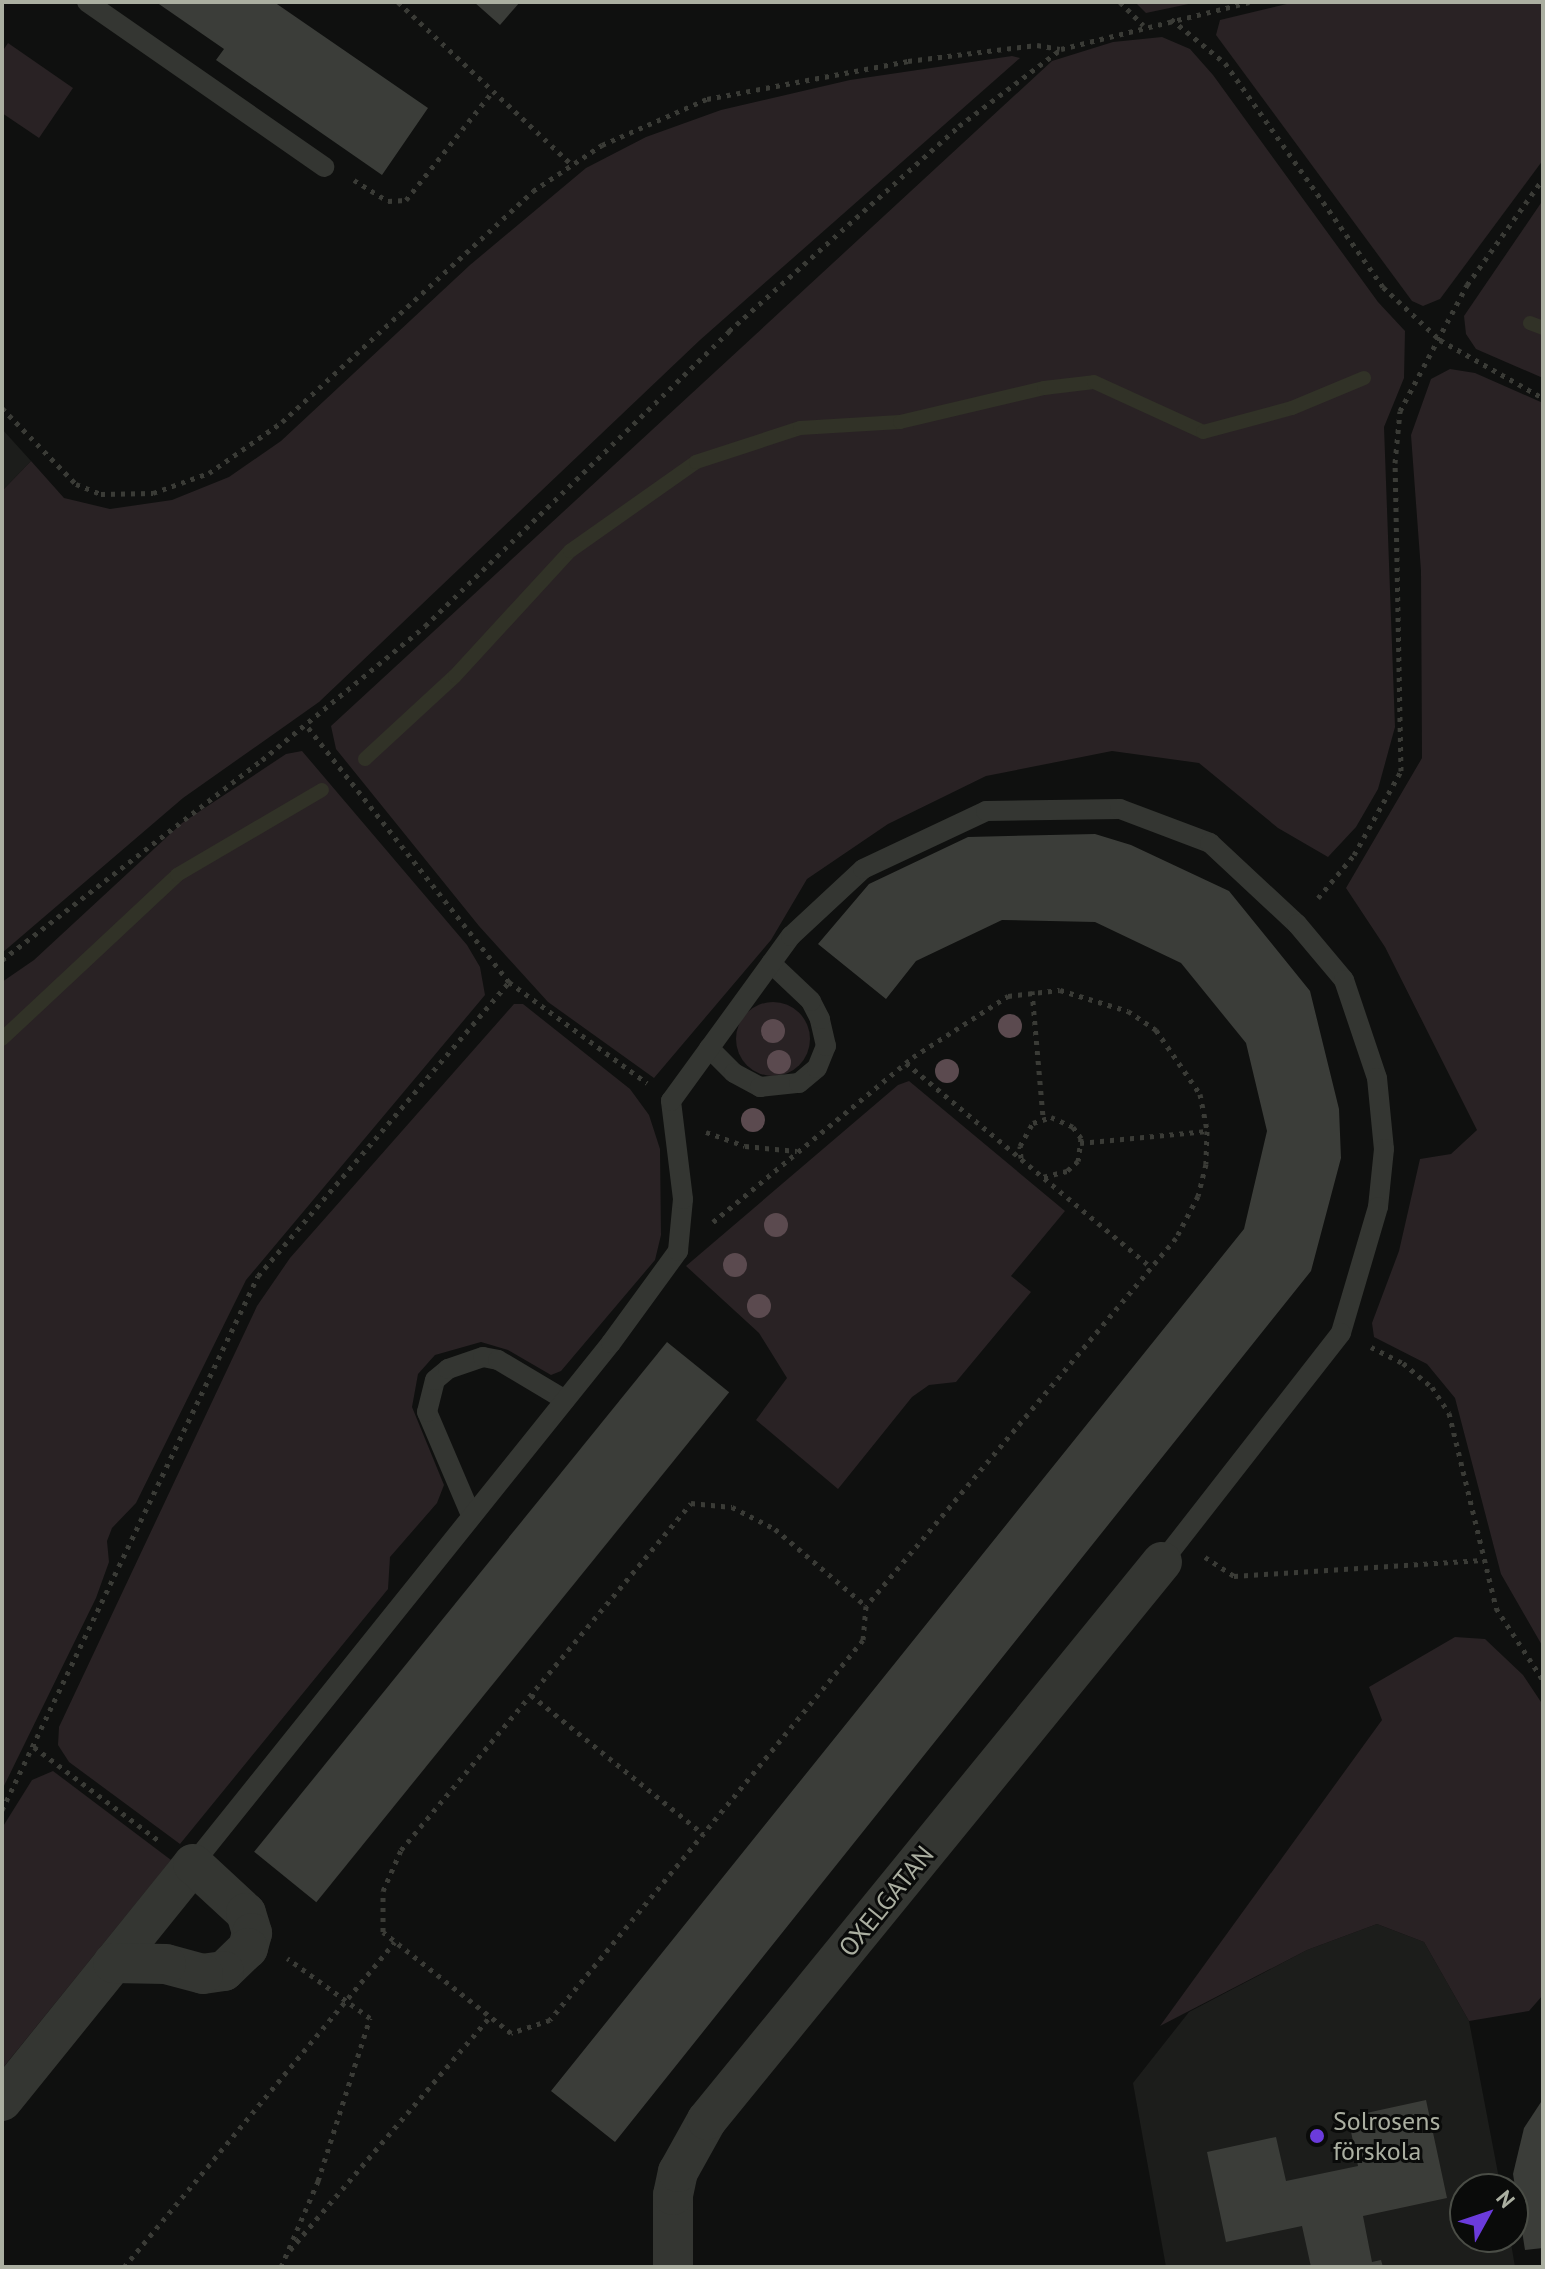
<!DOCTYPE html>
<html>
<head>
<meta charset="utf-8">
<style>
	body { margin:0 }
	#map { position:relative; width:1545px; height:2269px; overflow:hidden; background:#0f100f; font-family:"PT Sans",sans-serif }
	div>[style] { position:absolute }
	[style*='--x'] { left:calc(var(--x)*1px); top:calc(var(--y)*1px); width:calc(var(--w)*1px); rotate:calc(var(--a)*1deg) }
	.built>* { inset:0; background:#1c1d1b }
	.green>* { inset:0; background:#292224 }
	.round { border-radius:50% }
	.stream>* { height:14px; margin:-7px; padding:0 7px; transform-origin:7px; border-radius:7px; background:#313227 }
	.building>* { inset:0; background:#3b3d39; transform-origin:0 0 }
	.path>* { height:5px; margin-top:-2.5px; transform-origin:0; background:repeating-linear-gradient(90deg,#3a3b36 0 4px,transparent 0 10px) }
	.service>* { height:20px; margin:-10px; padding:0 10px; transform-origin:10px; border-radius:10px; background:#343632 }
	.minor>* { height:40px; margin:-20px; padding:0 20px; transform-origin:20px; border-radius:20px; background:#343632 }
	.trees>* { width:24px; height:24px; margin:-12px; border-radius:50%; background:#5b4a4f }
	.dots>* { width:22px; height:22px; translate:-50% -50%; box-sizing:border-box; border:4px solid #0a0b0a; border-radius:50% }
	span { translate:-50% -50%; white-space:nowrap; text-align:center; line-height:1.15; -webkit-text-stroke:6px #0a0b0a; paint-order:stroke }
	.street-label { font-size:26px; color:#abafa1 }
	.poi-label { font-size:26px; color:#abafa1 }
	.left { translate:0 -50%; text-align:left }
	.frame { position:absolute; inset:0; border:4px solid #abafa1; pointer-events:none }
	.north { position:absolute; left:1449px; top:2173px; width:80px; height:80px; box-sizing:border-box; background:#0a0b0a; border:2px solid #4a4d46; border-radius:50%; rotate:50deg; font-size:22px; font-weight:700; line-height:32px; text-align:center; color:#abafa1 }
	.north::after { content:''; display:block; margin:auto; width:28px; height:36px; background:#6b3bdc; clip-path:polygon(50% 0,100% 100%,50% 72%,0 100%) }
</style>
</head>
<body>
<div id="map">
	<div class="built">
		<i style="clip-path:polygon(2px 429px,31px 461px,2px 491px)"></i>
		<i style="clip-path:polygon(1377px 1924px,1424px 1942px,1469px 2021px,1501px 2189px,1465px 2189px,1465px 2237px,1510px 2237px,1515px 2267px,1166px 2267px,1133px 2083px,1189px 2012px,1307px 1950px)"></i>
	</div>
	<div class="green">
		<i style="clip-path:polygon(1135px 2px,1198px 2px,1146px 13px)"></i>
		<i style="clip-path:polygon(1295px 2px,1543px 2px,1543px 160px,1440px 299px,1423px 306px,1412px 301px,1216px 35px,1220px 20px)"></i>
		<i style="clip-path:polygon(1162px 37px,1190px 49px,1213px 75px,1378px 302px,1405px 331px,1404px 378px,1384px 427px,1395px 727px,1378px 789px,1356px 827px,1328px 857px,1278px 828px,1199px 763px,1112px 751px,986px 776px,888px 824px,807px 879px,771px 940px,654px 1078px,548px 1002px,479px 926px,336px 749px,331px 726px,1052px 61px,1113px 42px)"></i>
		<i style="clip-path:polygon(8px 43px,73px 88px,39px 138px,2px 113px,2px 52px)"></i>
		<i style="clip-path:polygon(1012px 56px,1020px 58px,700px 340px,319px 702px,183px 798px,2px 953px,2px 491px,31px 461px,64px 498px,110px 509px,172px 500px,229px 477px,281px 441px,470px 265px,586px 168px,646px 137px,721px 110px,850px 80px)"></i>
		<i style="clip-path:polygon(1543px 200px,1543px 378px,1476px 349px,1466px 334px,1464px 316px)"></i>
		<i style="clip-path:polygon(1450px 369px,1475px 373px,1543px 403px,1543px 1647px,1501px 1574px,1455px 1398px,1427px 1364px,1374px 1337px,1372px 1323px,1399px 1251px,1420px 1159px,1451px 1154px,1477px 1130px,1385px 947px,1346px 888px,1422px 758px,1421px 571px,1411px 435px,1431px 379px)"></i>
		<i style="clip-path:polygon(302px 751px,467px 945px,480px 967px,485px 995px,246px 1280px,136px 1503px,112px 1528px,107px 1541px,109px 1562px,96px 1598px,2px 1790px,2px 982px,34px 960px,182px 823px,286px 754px)"></i>
		<i class="round" style="left:736px;top:1002px;width:74px;height:74px"></i>
		<i style="clip-path:polygon(514px 1004px,523px 1004px,630px 1089px,649px 1115px,660px 1149px,661px 1235px,655px 1260px,561px 1371px,551px 1375px,508px 1350px,481px 1342px,435px 1355px,418px 1374px,412px 1407px,444px 1485px,437px 1503px,390px 1557px,388px 1589px,180px 1844px,69px 1762px,58px 1745px,59px 1727px,257px 1306px,290px 1258px)"></i>
		<i style="clip-path:polygon(909px 1081px,1065px 1211px,1011px 1276px,1031px 1292px,956px 1382px,929px 1385px,912px 1397px,838px 1489px,756px 1420px,787px 1378px,759px 1333px,686px 1266px,898px 1085px)"></i>
		<i style="clip-path:polygon(1455px 1637px,1485px 1639px,1523px 1675px,1543px 1705px,1543px 1995px,1529px 2011px,1469px 2021px,1424px 1942px,1377px 1924px,1307px 1950px,1160px 2026px,1382px 1720px,1369px 1687px)"></i>
		<i style="clip-path:polygon(53px 1771px,171px 1860px,2px 2069px,2px 1828px,32px 1780px)"></i>
	</div>
	<div class="stream">
		<i style="--x:1530;--y:323;--w:14;--a:21"></i>
		<i style="--x:365;--y:759;--w:122;--a:-42.7"></i>
		<i style="--x:455;--y:676;--w:170;--a:-47.4"></i>
		<i style="--x:570;--y:551;--w:154;--a:-35.2"></i>
		<i style="--x:696;--y:462;--w:109;--a:-18.1"></i>
		<i style="--x:800;--y:428;--w:100;--a:-3.4"></i>
		<i style="--x:900;--y:422;--w:148;--a:-13.3"></i>
		<i style="--x:1044;--y:388;--w:50;--a:-6.8"></i>
		<i style="--x:1094;--y:382;--w:120;--a:24.6"></i>
		<i style="--x:1203;--y:432;--w:92;--a:-15.1"></i>
		<i style="--x:1292;--y:408;--w:78;--a:-22.6"></i>
		<i style="--x:2;--y:1039;--w:240;--a:-43.1"></i>
		<i style="--x:177;--y:875;--w:168;--a:-30.4"></i>
	</div>
	<div class="building">
		<i style="clip-path:polygon(156px 2px,274px 2px,428px 108px,382px 175px,216px 60px,224px 49px)"></i>
		<i style="clip-path:polygon(474px 2px,520px 2px,500px 25px)"></i>
		<i style="clip-path:polygon(1095px 834px,1131px 845px,1229px 891px,1310px 991px,1339px 1109px,1341px 1158px,1311px 1271px,615px 2142px,551px 2091px,1244px 1229px,1267px 1131px,1246px 1043px,1181px 963px,1095px 922px,1002px 920px,916px 961px,886px 999px,818px 944px,869px 884px,968px 837px)"></i>
		<i style="left:667px;top:1342px;width:80px;height:656px;rotate:39deg"></i>
		<i style="clip-path:polygon(1543px 2099px,1543px 2248px,1525px 2250px,1513px 2174px,1524px 2128px)"></i>
		<i style="clip-path:polygon(1426px 2100px,1447px 2198px,1363px 2216px,1372px 2262px,1381px 2260px,1383px 2267px,1311px 2267px,1302px 2226px,1226px 2242px,1207px 2152px,1276px 2137px,1286px 2181px,1358px 2166px,1348px 2117px)"></i>
	</div>
	<div class="path">
		<i style="--x:398;--y:2;--w:238;--a:43.1"></i>
		<i style="--x:1120;--y:2;--w:33;--a:45"></i>
		<i style="--x:1171;--y:19;--w:70;--a:39.2"></i>
		<i style="--x:1225;--y:63;--w:274;--a:54.8"></i>
		<i style="--x:1383;--y:287;--w:78;--a:42.9"></i>
		<i style="--x:1440;--y:340;--w:118;--a:29.4"></i>
		<i style="--x:354;--y:180;--w:40;--a:32"></i>
		<i style="--x:388;--y:201;--w:18;--a:-3"></i>
		<i style="--x:406;--y:200;--w:139;--a:-51.4"></i>
		<i style="--x:2;--y:408;--w:106;--a:45.8"></i>
		<i style="--x:76;--y:484;--w:27;--a:22"></i>
		<i style="--x:101;--y:494;--w:52;--a:-1.1"></i>
		<i style="--x:153;--y:493;--w:59;--a:-19.7"></i>
		<i style="--x:209;--y:473;--w:89;--a:-34.9"></i>
		<i style="--x:282;--y:422;--w:341;--a:-42.6"></i>
		<i style="--x:533;--y:191;--w:83;--a:-33.7"></i>
		<i style="--x:602;--y:145;--w:115;--a:-23.7"></i>
		<i style="--x:707;--y:99;--w:205;--a:-10.7"></i>
		<i style="--x:908;--y:61;--w:130;--a:-7.1"></i>
		<i style="--x:1037;--y:45;--w:23;--a:10"></i>
		<i style="--x:1318;--y:898;--w:56;--a:-50.1"></i>
		<i style="--x:1354;--y:855;--w:96;--a:-60.8"></i>
		<i style="--x:1401;--y:771;--w:308;--a:-91.1"></i>
		<i style="--x:1395;--y:463;--w:52;--a:-84.5"></i>
		<i style="--x:1400;--y:411;--w:143;--a:-62"></i>
		<i style="--x:1467;--y:285;--w:130;--a:-54.4"></i>
		<i style="--x:2;--y:960;--w:328;--a:-37.6"></i>
		<i style="--x:262;--y:760;--w:211;--a:-39.4"></i>
		<i style="--x:425;--y:626;--w:424;--a:-44.1"></i>
		<i style="--x:729;--y:331;--w:308;--a:-41.7"></i>
		<i style="--x:959;--y:126;--w:128;--a:-37"></i>
		<i style="--x:1061;--y:49;--w:194;--a:-14"></i>
		<i style="--x:509;--y:982;--w:171;--a:36.2"></i>
		<i style="--x:1032;--y:991;--w:126;--a:85"></i>
		<i style="--x:906;--y:1063;--w:320;--a:39.8"></i>
		<i style="--x:706;--y:1132;--w:41;--a:19.7"></i>
		<i style="--x:745;--y:1146;--w:52;--a:5.5"></i>
		<i style="--x:1080;--y:1143;--w:128;--a:-5.4"></i>
		<i style="--x:1021;--y:1158;--w:12;--a:-95"></i>
		<i style="--x:1020;--y:1146;--w:26;--a:-61"></i>
		<i style="--x:1033;--y:1123;--w:19;--a:-18"></i>
		<i style="--x:1051;--y:1117;--w:24;--a:24"></i>
		<i style="--x:1073;--y:1127;--w:14;--a:54"></i>
		<i style="--x:1081;--y:1138;--w:23;--a:97"></i>
		<i style="--x:1078;--y:1161;--w:15;--a:138"></i>
		<i style="--x:1067;--y:1171;--w:25;--a:166"></i>
		<i style="--x:713;--y:1222;--w:259;--a:-39.5"></i>
		<i style="--x:913;--y:1057;--w:113;--a:-32.7"></i>
		<i style="--x:1008;--y:996;--w:52;--a:-6.6"></i>
		<i style="--x:1060;--y:990;--w:71;--a:17.2"></i>
		<i style="--x:1128;--y:1011;--w:34;--a:34"></i>
		<i style="--x:1156;--y:1030;--w:78;--a:55.5"></i>
		<i style="--x:1200;--y:1094;--w:38;--a:79"></i>
		<i style="--x:1207;--y:1131;--w:33;--a:92"></i>
		<i style="--x:1206;--y:1164;--w:33;--a:104"></i>
		<i style="--x:1198;--y:1196;--w:47;--a:117.6"></i>
		<i style="--x:1176;--y:1238;--w:481;--a:130.1"></i>
		<i style="--x:866;--y:1606;--w:34;--a:95"></i>
		<i style="--x:863;--y:1640;--w:492;--a:129.5"></i>
		<i style="--x:550;--y:2020;--w:41;--a:161.6"></i>
		<i style="--x:511;--y:2033;--w:163;--a:-141.7"></i>
		<i style="--x:383;--y:1932;--w:41;--a:-90"></i>
		<i style="--x:383;--y:1891;--w:45;--a:-66.3"></i>
		<i style="--x:401;--y:1850;--w:452;--a:-50.1"></i>
		<i style="--x:691;--y:1503;--w:41;--a:5.6"></i>
		<i style="--x:732;--y:1507;--w:48;--a:27.1"></i>
		<i style="--x:775;--y:1529;--w:119;--a:40.2"></i>
		<i style="--x:1371;--y:1347;--w:36;--a:27"></i>
		<i style="--x:1403;--y:1363;--w:38;--a:40"></i>
		<i style="--x:1432;--y:1387;--w:31;--a:57"></i>
		<i style="--x:1449;--y:1413;--w:201;--a:76.4"></i>
		<i style="--x:1496;--y:1608;--w:86;--a:56.9"></i>
		<i style="--x:1205;--y:1557;--w:35;--a:33"></i>
		<i style="--x:1234;--y:1576;--w:249;--a:-3.7"></i>
		<i style="--x:531;--y:1695;--w:221;--a:38.9"></i>
		<i style="--x:34;--y:1747;--w:155;--a:36.9"></i>
		<i style="--x:2;--y:1810;--w:592;--a:-64.39"></i>
		<i style="--x:258;--y:1276;--w:387;--a:-49.5"></i>
		<i style="--x:509;--y:982;--w:329;--a:-128.3"></i>
		<i style="--x:290;--y:2250;--w:307;--a:-49.4"></i>
		<i style="--x:124;--y:2267;--w:423;--a:-50.2"></i>
		<i style="--x:281;--y:2267;--w:94;--a:-66.7"></i>
		<i style="--x:318;--y:2181;--w:171;--a:-72.3"></i>
		<i style="--x:370;--y:2018;--w:102;--a:-144.1"></i>
	</div>
	<div class="service">
		<i style="--x:87;--y:2;--w:289;--a:34.8"></i>
		<i style="--x:709;--y:1048;--w:35;--a:45"></i>
		<i style="--x:734;--y:1073;--w:30;--a:28"></i>
		<i style="--x:760;--y:1087;--w:39;--a:-6"></i>
		<i style="--x:799;--y:1083;--w:23;--a:-40"></i>
		<i style="--x:817;--y:1068;--w:24;--a:-68"></i>
		<i style="--x:826;--y:1046;--w:28;--a:-103"></i>
		<i style="--x:820;--y:1019;--w:20;--a:-117"></i>
		<i style="--x:811;--y:1001;--w:55;--a:-136.5"></i>
		<i style="--x:471;--y:1515;--w:112;--a:-113.1"></i>
		<i style="--x:427;--y:1412;--w:33;--a:-76"></i>
		<i style="--x:435;--y:1380;--w:17;--a:-40"></i>
		<i style="--x:448;--y:1369;--w:37;--a:-19"></i>
		<i style="--x:483;--y:1357;--w:15;--a:11"></i>
		<i style="--x:498;--y:1360;--w:78;--a:30.8"></i>
		<i style="--x:193;--y:1864;--w:668;--a:-51.26"></i>
		<i style="--x:611;--y:1343;--w:114;--a:-53.9"></i>
		<i style="--x:678;--y:1251;--w:52;--a:-84.5"></i>
		<i style="--x:683;--y:1199;--w:99;--a:-97"></i>
		<i style="--x:671;--y:1101;--w:204;--a:-54"></i>
		<i style="--x:791;--y:936;--w:98;--a:-42.9"></i>
		<i style="--x:863;--y:869;--w:136;--a:-25.2"></i>
		<i style="--x:986;--y:811;--w:134;--a:-0.9"></i>
		<i style="--x:1120;--y:809;--w:96;--a:20.7"></i>
		<i style="--x:1210;--y:843;--w:119;--a:43"></i>
		<i style="--x:1297;--y:924;--w:73;--a:50"></i>
		<i style="--x:1344;--y:980;--w:103;--a:71.4"></i>
		<i style="--x:1377;--y:1078;--w:71;--a:84.4"></i>
		<i style="--x:1384;--y:1149;--w:58;--a:95.9"></i>
		<i style="--x:1378;--y:1207;--w:131;--a:106.4"></i>
		<i style="--x:1341;--y:1333;--w:291;--a:128"></i>
	</div>
	<div class="minor">
		<i style="--x:2;--y:2101;--w:304;--a:-51.1"></i>
		<i style="--x:193;--y:1864;--w:72;--a:42.8"></i>
		<i style="--x:246;--y:1913;--w:21;--a:73"></i>
		<i style="--x:252;--y:1933;--w:16;--a:105"></i>
		<i style="--x:248;--y:1948;--w:33;--a:136"></i>
		<i style="--x:224;--y:1971;--w:21;--a:172"></i>
		<i style="--x:203;--y:1974;--w:38;--a:-165"></i>
		<i style="--x:166;--y:1964;--w:53;--a:-178.9"></i>
		<i style="--x:673;--y:2267;--w:72;--a:-90"></i>
		<i style="--x:673;--y:2195;--w:24;--a:-78"></i>
		<i style="--x:678;--y:2172;--w:60;--a:-60.9"></i>
		<i style="--x:707;--y:2120;--w:720;--a:-50.81"></i>
	</div>
	<div class="trees">
		<i style="left:1010px;top:1026px"></i>
		<i style="left:773px;top:1031px"></i>
		<i style="left:779px;top:1062px"></i>
		<i style="left:947px;top:1071px"></i>
		<i style="left:753px;top:1120px"></i>
		<i style="left:776px;top:1225px"></i>
		<i style="left:735px;top:1265px"></i>
		<i style="left:759px;top:1306px"></i>
	</div>
	<div class="dots">
		<i style="left:1317px;top:2136px;background:#6b3bdc"></i>
	</div>
	<div class="street-label">
		<span style="left:886px;top:1901px;rotate:-51deg">OXELGATAN</span>
	</div>
	<div class="poi-label">
		<span class="left" style="left:1333px;top:2136px">Solrosens<br>förskola</span>
	</div>
	<div class="frame"></div>
	<div class="north">N</div>
</div>
</body>
</html>
